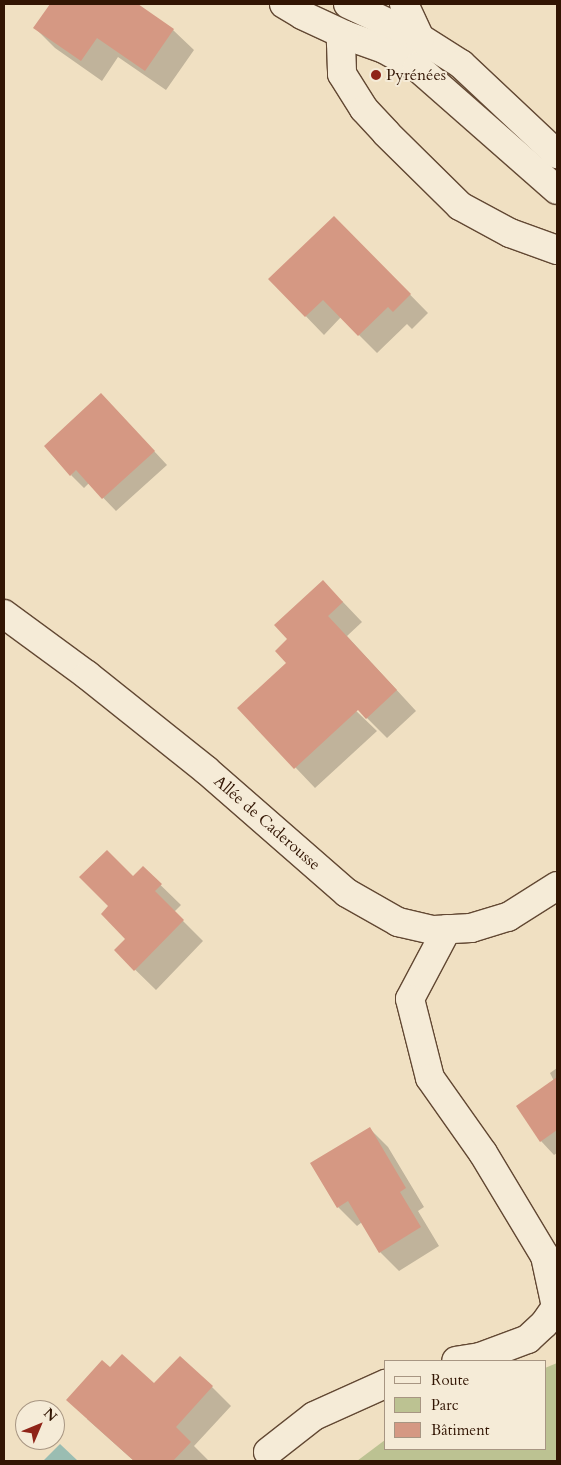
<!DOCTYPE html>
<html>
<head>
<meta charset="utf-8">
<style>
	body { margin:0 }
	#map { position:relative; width:561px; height:1465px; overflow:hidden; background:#f0e0c2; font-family:Cardo,serif }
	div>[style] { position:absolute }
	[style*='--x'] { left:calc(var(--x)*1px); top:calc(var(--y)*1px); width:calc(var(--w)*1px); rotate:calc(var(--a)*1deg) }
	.green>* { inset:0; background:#bcc292 }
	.water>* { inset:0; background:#9abdb2 }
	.shadow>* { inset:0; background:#0003 }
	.building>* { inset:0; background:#d59883 }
	.roads { filter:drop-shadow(1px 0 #624833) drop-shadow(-1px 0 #624833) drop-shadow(0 1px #624833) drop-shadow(0 -1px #624833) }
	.minor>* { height:28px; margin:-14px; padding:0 14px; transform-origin:14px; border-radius:14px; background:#f5ebd7 }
	.dots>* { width:14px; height:14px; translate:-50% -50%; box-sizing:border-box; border:2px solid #f5ebd7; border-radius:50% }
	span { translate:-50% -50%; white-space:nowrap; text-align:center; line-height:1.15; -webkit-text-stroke:4px #f5ebd7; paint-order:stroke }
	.poi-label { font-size:16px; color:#321503 }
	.left { translate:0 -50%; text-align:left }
	.street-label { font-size:16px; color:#321503 }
	.frame { position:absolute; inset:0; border:5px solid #321503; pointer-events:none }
	.legend { position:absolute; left:384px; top:1360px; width:162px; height:90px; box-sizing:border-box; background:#f5ebd7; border:1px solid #a79582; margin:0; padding:6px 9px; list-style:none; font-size:15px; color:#321503 }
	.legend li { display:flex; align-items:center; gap:10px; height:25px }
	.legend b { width:25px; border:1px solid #a79582 }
	.north { position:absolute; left:15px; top:1400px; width:50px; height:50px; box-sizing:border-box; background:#f5ebd7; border:1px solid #a79582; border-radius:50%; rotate:45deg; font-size:14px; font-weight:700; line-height:20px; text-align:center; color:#321503 }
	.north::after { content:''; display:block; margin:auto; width:18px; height:22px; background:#8f2418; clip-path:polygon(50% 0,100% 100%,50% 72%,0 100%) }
</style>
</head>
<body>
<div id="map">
	<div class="green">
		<i style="clip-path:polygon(557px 1363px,557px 1461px,357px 1461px,385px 1440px,385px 1449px,545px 1449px,545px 1368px)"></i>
	</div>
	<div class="water">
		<i style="clip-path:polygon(60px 1444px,78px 1461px,43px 1461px)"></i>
	</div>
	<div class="shadow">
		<i style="clip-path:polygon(51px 4px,136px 4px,173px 30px,194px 50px,166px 90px,118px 57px,102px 81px,55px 48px,35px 28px)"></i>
		<i style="clip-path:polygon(334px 217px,428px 313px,412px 329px,407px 324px,377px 353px,341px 317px,324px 335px,270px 279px)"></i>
		<i style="clip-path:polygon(114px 408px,167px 465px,116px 511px,89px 483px,84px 488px,71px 475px)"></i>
		<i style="clip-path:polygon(342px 601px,362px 622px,347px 636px,416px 711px,387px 738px,354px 705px,352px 707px,377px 731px,315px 788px,239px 708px,288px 663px,277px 651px)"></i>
		<i style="clip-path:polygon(143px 868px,181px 905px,174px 912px,203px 941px,156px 990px,115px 950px,127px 939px,133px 878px)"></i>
		<i style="clip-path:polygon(557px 1068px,557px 1153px,554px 1155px,541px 1141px,554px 1081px,550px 1073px)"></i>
		<i style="clip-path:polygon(369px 1128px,388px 1147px,424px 1207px,418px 1211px,439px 1246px,399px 1271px,380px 1252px,362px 1222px,357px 1226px,338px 1207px)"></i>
		<i style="clip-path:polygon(110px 1369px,154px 1385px,212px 1387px,231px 1406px,194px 1446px,209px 1461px,134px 1461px,87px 1419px)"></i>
	</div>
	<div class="building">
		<i style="clip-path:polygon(50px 4px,138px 4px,174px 29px,145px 71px,97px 38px,81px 61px,33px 28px)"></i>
		<i style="clip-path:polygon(334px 216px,411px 294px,393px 312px,388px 307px,358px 336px,323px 300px,305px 317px,268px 279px)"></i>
		<i style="clip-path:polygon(101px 393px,155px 451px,102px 499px,76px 470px,70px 476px,44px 446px)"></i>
		<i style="clip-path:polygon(323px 580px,343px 602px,328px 616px,397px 690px,366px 719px,358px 710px,294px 769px,237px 708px,286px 663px,275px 651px,287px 639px,274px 625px)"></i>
		<i style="clip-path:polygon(107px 850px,133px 876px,143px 866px,162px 884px,155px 891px,184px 920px,134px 971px,114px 950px,125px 939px,101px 914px,108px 906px,79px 877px)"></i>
		<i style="clip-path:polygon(557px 1077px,557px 1130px,540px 1142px,516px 1106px)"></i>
		<i style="clip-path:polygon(370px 1127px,406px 1188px,400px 1192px,421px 1227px,379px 1253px,348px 1201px,337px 1208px,310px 1163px)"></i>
		<i style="clip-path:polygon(122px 1354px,154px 1383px,180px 1356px,213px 1386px,176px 1427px,191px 1442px,173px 1461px,134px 1461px,66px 1400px,102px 1360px,110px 1367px)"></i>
	</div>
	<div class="roads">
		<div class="minor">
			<i style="--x:284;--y:4;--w:21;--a:31"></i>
			<i style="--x:302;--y:15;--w:47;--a:24.9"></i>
			<i style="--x:345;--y:35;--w:41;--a:19.7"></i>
			<i style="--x:384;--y:49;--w:38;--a:29"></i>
			<i style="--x:417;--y:67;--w:186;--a:41.3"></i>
			<i style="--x:348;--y:4;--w:80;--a:25.3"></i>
			<i style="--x:420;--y:38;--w:49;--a:32.4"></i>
			<i style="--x:461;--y:64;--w:132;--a:43.2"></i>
			<i style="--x:404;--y:4;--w:38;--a:65"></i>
			<i style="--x:345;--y:35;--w:9;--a:117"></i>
			<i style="--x:341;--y:43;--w:31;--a:88"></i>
			<i style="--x:342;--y:74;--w:41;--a:57.8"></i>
			<i style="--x:364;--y:109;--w:33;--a:47"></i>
			<i style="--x:386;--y:133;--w:104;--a:44.6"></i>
			<i style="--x:460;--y:206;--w:57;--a:28.4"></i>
			<i style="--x:510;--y:233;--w:50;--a:19.9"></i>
			<i style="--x:4;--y:614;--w:103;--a:36.3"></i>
			<i style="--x:87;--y:675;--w:152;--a:38.6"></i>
			<i style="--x:206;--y:770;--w:187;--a:41.1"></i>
			<i style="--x:347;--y:893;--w:59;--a:29.6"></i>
			<i style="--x:398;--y:922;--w:37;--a:13"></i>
			<i style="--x:434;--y:930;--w:37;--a:-3"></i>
			<i style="--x:471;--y:928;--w:39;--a:-17"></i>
			<i style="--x:508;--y:917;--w:58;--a:-32.3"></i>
			<i style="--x:447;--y:929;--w:79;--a:117.9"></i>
			<i style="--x:410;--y:999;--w:81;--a:75.8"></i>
			<i style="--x:430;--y:1078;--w:92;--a:54.8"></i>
			<i style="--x:483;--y:1153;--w:120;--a:59"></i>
			<i style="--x:545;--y:1256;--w:52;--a:77.8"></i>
			<i style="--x:556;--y:1307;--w:21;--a:125"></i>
			<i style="--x:544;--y:1324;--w:22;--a:137"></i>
			<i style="--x:528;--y:1339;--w:51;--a:159.4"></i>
			<i style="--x:480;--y:1357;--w:24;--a:171"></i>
			<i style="--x:268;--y:1452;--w:58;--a:-38"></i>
			<i style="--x:314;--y:1416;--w:78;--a:-24.3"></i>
		</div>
	</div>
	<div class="dots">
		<i style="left:376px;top:75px;background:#8f2418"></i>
	</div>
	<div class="poi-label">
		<span class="left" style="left:386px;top:75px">Pyrénées</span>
	</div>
	<div class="street-label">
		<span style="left:267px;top:823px;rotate:41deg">Allée de Caderousse</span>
	</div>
	<div class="frame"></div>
	<ul class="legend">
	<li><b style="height:6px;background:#f5ebd7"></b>Route</li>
	<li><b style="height:14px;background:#bcc292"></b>Parc</li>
	<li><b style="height:14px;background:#d59883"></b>Bâtiment</li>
	</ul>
	<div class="north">N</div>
</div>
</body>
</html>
